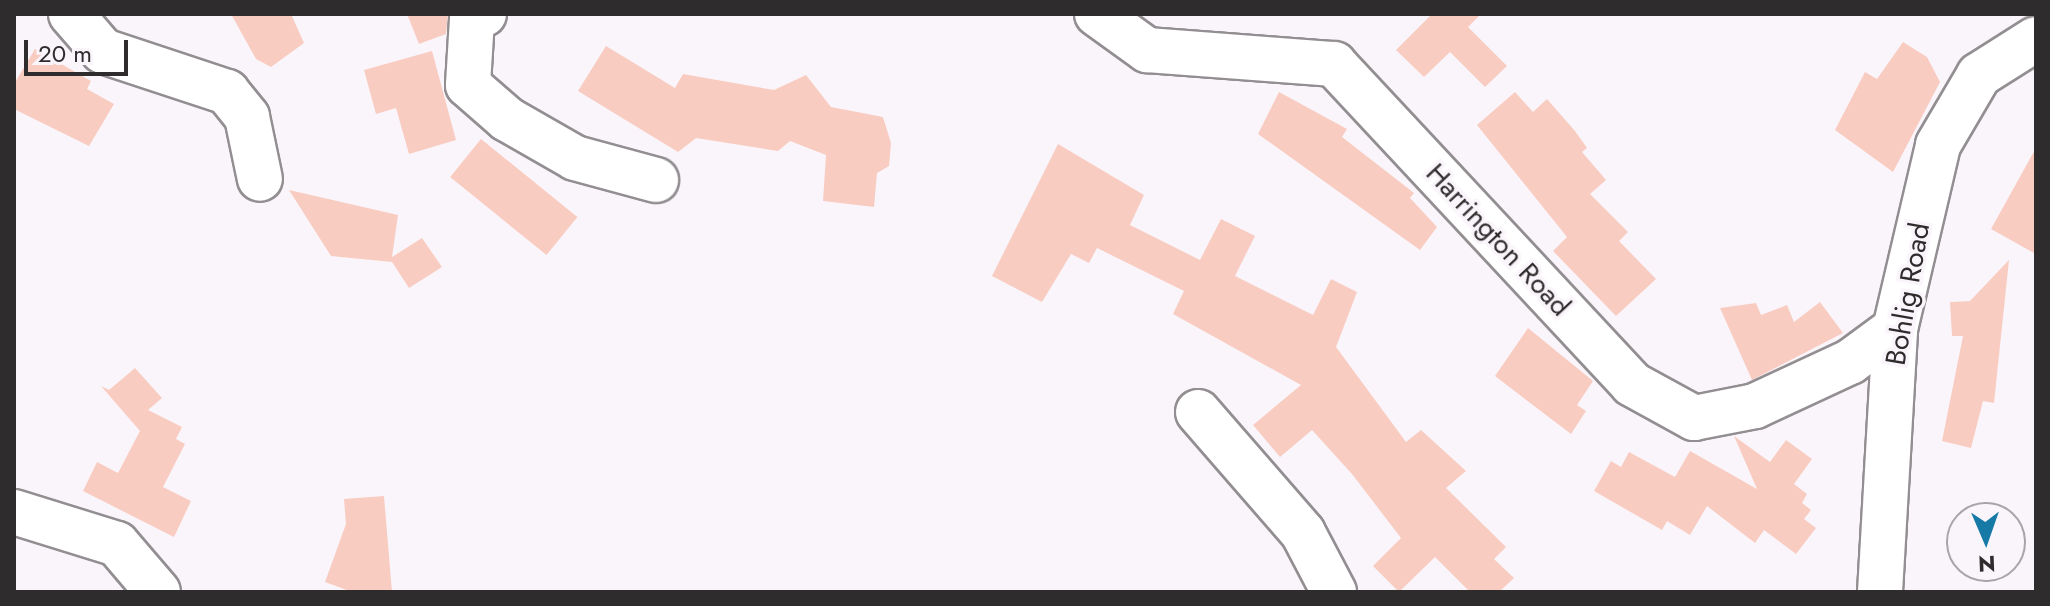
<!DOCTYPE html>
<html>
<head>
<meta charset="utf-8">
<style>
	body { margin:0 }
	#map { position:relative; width:2050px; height:606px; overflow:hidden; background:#faf5fa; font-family:Jost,sans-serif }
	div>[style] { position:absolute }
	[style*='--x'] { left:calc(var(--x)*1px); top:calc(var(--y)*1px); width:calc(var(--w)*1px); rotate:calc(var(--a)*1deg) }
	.building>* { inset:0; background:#f9ccc2; transform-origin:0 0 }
	.roads { filter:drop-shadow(2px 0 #928e91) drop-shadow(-2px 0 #928e91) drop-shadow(0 2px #928e91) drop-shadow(0 -2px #928e91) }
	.minor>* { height:44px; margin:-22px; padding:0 22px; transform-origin:22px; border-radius:22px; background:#fff }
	span { translate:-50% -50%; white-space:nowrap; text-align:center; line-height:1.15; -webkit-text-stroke:7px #faf5fa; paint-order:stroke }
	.street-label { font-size:28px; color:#2e2c2d }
	.frame { position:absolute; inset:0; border:16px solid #2e2c2d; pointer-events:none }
	.north { position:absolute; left:1946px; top:502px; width:80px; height:80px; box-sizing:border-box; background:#faf5fa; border:2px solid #a8a5a8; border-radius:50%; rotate:178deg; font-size:22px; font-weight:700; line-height:32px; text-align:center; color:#2e2c2d }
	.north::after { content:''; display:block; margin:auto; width:28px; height:36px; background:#1779a5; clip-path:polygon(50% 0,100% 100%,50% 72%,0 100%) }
	.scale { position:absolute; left:24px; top:40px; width:104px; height:36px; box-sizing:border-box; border:4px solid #2e2c2d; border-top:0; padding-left:10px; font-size:24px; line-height:28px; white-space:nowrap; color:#2e2c2d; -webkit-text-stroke:6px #faf5fa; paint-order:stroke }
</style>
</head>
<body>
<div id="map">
	<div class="building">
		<i style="clip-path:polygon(231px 14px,291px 14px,304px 43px,271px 67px,256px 59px)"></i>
		<i style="clip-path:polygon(407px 14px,448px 14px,446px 34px,419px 44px)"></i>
		<i style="clip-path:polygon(1432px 14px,1481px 14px,1468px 27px,1507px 66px,1485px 87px,1450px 52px,1424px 77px,1396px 50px)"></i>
		<i style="clip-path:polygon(1903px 42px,1927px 57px,1940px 82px,1893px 172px,1835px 130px,1865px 72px,1877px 79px)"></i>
		<i style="clip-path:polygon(606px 46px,675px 88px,683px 74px,774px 90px,806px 75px,831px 107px,883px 117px,891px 143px,889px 166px,877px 173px,874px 207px,823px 201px,826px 155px,790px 141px,778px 151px,696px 138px,678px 152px,578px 91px)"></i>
		<i style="clip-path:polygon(35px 49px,91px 81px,87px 89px,114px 104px,89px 146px,14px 109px,14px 84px)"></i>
		<i style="clip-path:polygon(432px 51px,456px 140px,409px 154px,396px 108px,376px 114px,364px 70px)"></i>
		<i style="clip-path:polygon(1279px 92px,1347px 129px,1342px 137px,1414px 193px,1410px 198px,1437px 227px,1420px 250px,1258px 134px)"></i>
		<i style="clip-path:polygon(1515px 92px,1533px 112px,1547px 99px,1575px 131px,1587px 148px,1582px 152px,1606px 180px,1590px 194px,1628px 232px,1619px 241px,1656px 279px,1616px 316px,1553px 251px,1567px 237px,1477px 125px)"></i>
		<i style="left:481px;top:139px;width:124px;height:49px;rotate:39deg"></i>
		<i style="clip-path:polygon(1058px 144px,1144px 195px,1130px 225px,1200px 260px,1221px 219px,1255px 236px,1235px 276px,1313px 315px,1331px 279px,1357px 292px,1336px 347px,1406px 442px,1421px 430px,1466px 471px,1446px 488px,1506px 547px,1494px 559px,1514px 578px,1499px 592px,1470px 592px,1435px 557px,1399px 592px,1373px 566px,1401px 538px,1352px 474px,1312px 430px,1280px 457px,1253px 425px,1301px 385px,1173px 314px,1184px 291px,1097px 248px,1089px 263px,1071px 254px,1042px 302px,992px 276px)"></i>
		<i style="clip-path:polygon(2036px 148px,2036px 254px,1991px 229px)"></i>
		<i style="clip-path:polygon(289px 190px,398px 215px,392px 257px,422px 238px,442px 267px,409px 288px,392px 262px,331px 256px)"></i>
		<i style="clip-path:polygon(2009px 260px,1994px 403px,1983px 401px,1971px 448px,1942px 441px,1963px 336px,1952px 336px,1950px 302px,1970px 301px)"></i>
		<i style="clip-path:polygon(1820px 302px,1843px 333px,1752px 380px,1720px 308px,1756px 303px,1761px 315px,1787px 305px,1794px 322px)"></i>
		<i style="clip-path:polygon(1528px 328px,1593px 381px,1577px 405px,1586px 411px,1571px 434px,1495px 376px)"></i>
		<i style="clip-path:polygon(135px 368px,162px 398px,148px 410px,182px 427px,176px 439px,185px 444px,163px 487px,191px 501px,174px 537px,83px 491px,97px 462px,118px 473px,140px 431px,101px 386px,109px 390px)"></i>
		<i style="clip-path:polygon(1734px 436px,1770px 462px,1786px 440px,1812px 459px,1794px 484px,1807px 494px,1802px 503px,1811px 510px,1804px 519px,1816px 528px,1796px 554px,1764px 530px,1755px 543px,1707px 506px,1690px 535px,1667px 521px,1662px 530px,1594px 491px,1611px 461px,1621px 467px,1629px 452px,1675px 477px,1690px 451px,1757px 489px)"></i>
		<i style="clip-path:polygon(384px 496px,392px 592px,352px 592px,325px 582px,346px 524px,344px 499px)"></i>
	</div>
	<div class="roads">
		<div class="minor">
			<i style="--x:71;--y:14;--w:49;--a:49.1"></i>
			<i style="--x:103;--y:51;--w:131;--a:18.3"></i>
			<i style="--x:227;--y:92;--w:32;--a:51"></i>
			<i style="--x:247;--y:117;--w:63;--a:78.2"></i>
			<i style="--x:484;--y:14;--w:13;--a:157"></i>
			<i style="--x:472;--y:19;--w:66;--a:93.5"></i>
			<i style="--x:468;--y:85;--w:52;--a:41.1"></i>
			<i style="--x:507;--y:119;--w:78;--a:29.8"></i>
			<i style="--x:575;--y:158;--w:84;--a:15.2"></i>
			<i style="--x:1097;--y:14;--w:62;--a:35.8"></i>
			<i style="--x:1147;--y:50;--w:188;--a:4.3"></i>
			<i style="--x:1334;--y:64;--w:437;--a:47"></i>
			<i style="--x:1632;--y:384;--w:71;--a:28.7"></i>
			<i style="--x:1694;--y:418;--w:62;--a:-11.1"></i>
			<i style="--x:1755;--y:406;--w:105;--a:-24.9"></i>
			<i style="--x:1850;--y:362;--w:56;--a:-36.3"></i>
			<i style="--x:1198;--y:412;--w:160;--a:49"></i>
			<i style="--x:1303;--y:533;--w:67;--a:62.3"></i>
			<i style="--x:14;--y:512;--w:108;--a:17.3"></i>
			<i style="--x:117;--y:544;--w:63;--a:49.5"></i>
			<i style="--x:1880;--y:592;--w:263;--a:-86.7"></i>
			<i style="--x:1895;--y:329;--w:189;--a:-76.8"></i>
			<i style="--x:1938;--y:145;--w:81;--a:-59.6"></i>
			<i style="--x:1979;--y:75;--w:67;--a:-32.3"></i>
		</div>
	</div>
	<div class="street-label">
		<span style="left:1498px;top:240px;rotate:47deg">Harrington Road</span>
		<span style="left:1908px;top:294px;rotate:-80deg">Bohlig Road</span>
	</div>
	<div class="frame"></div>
	<div class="north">N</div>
	<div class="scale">20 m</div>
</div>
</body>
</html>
